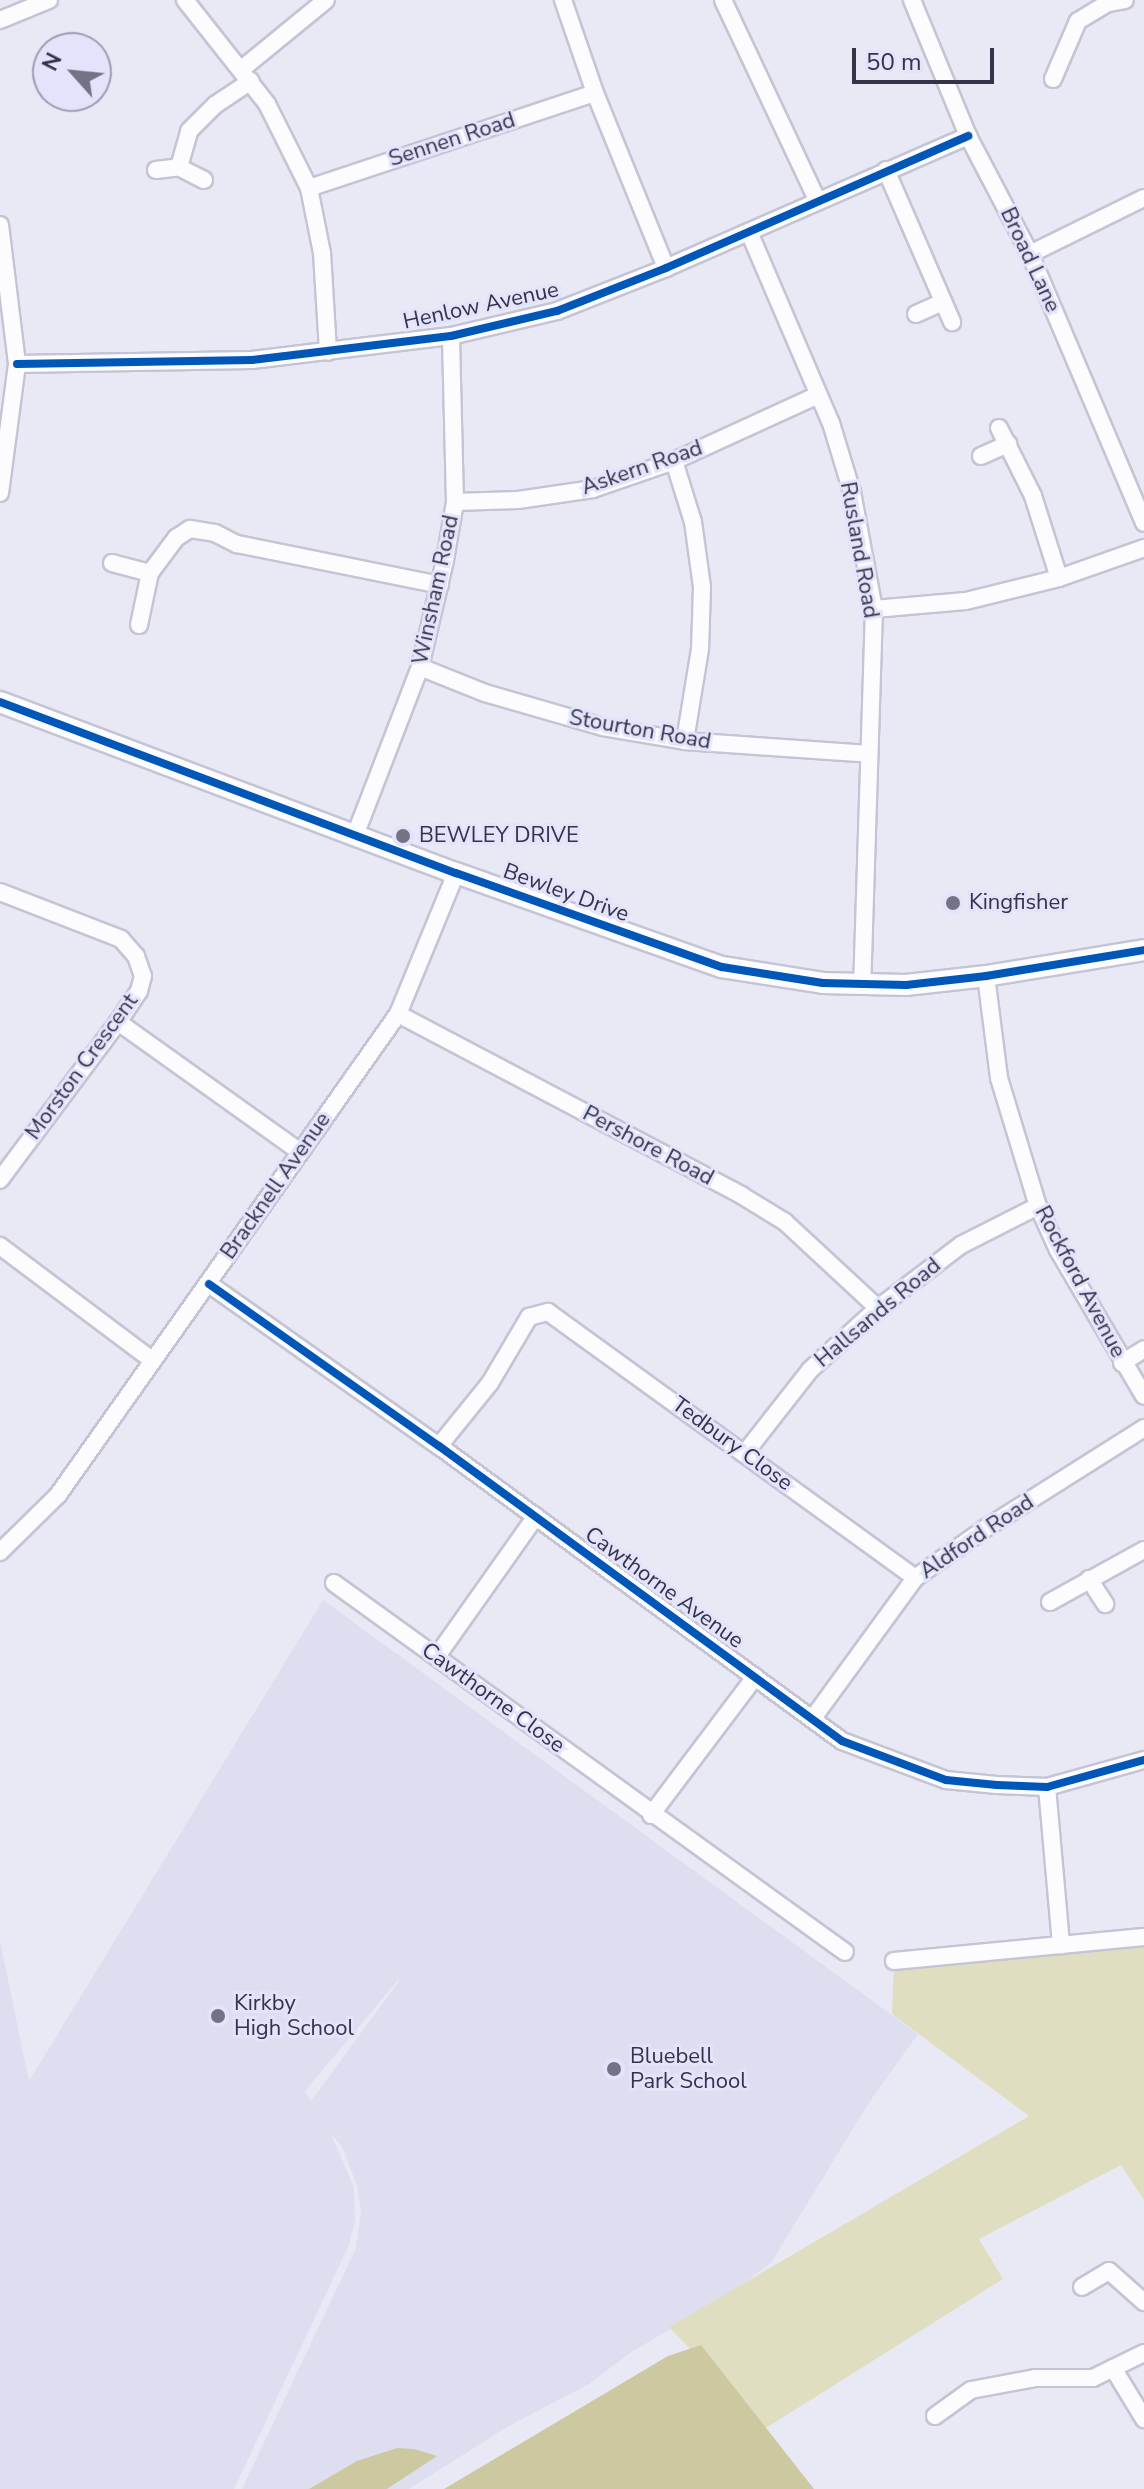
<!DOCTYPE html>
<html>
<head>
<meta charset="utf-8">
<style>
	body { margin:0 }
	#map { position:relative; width:1144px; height:2489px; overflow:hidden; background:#e9e9f5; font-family:"Nunito Sans",sans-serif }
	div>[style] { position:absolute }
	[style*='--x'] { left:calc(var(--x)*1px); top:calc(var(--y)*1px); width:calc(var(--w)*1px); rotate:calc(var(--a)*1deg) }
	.built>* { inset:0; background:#dedef1 }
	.green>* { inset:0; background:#e0dec1 }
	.forest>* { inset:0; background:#ccc9a1 }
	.roads { filter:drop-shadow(2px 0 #c4c4d5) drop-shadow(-2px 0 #c4c4d5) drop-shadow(0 2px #c4c4d5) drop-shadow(0 -2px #c4c4d5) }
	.minor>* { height:16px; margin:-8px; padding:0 8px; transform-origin:8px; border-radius:8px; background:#fcfcfe }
	.tertiary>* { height:20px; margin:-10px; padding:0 10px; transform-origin:10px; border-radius:10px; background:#fcfcfe }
	.cycleway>* { height:8px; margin:-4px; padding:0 4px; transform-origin:4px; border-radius:4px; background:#0057b8 }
	.dots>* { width:22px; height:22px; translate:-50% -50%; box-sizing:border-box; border:4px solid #e3e4fb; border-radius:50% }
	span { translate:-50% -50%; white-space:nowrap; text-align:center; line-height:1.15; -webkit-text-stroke:6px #e3e4fb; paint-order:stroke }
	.street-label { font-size:22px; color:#333349 }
	.poi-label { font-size:22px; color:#333349 }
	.left { translate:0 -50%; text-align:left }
	.north { position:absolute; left:32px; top:32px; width:80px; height:80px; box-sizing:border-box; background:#e3e4fb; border:2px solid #9d9db4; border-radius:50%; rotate:297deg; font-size:22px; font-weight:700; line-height:32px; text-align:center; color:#333349 }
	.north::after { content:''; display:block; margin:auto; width:28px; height:36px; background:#737385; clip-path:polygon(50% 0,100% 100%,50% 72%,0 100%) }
	.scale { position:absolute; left:852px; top:48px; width:142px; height:36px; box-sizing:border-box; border:4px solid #333349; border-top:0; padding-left:10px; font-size:24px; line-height:28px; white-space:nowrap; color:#333349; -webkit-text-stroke:6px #e3e4fb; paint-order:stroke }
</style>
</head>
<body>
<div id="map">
	<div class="built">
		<i style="clip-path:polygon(evenodd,323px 1600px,918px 2034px,868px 2104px,771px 2263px,726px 2296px,630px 2353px,589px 2384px,507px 2427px,409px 2489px,242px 2489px,356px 2248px,361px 2211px,357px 2186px,343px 2148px,331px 2134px,354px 2188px,355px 2221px,349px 2245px,234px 2489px,0 2489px,0 1941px,29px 2081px,323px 1600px,398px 1980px,399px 1981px,311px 2101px,305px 2091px,398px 1980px)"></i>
	</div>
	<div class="green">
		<i style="clip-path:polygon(1144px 1946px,1144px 2200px,1121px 2165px,979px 2239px,1003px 2279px,766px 2428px,669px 2327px,1029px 2116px,892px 2014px,894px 1961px)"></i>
	</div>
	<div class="forest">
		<i style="clip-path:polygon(701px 2345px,814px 2489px,444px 2489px,668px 2356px)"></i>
		<i style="clip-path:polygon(397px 2448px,414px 2449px,437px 2456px,387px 2489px,309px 2489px,357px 2461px)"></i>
	</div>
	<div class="roads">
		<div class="minor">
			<i style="--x:185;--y:0;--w:132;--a:51.7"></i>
			<i style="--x:267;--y:104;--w:94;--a:63.4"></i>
			<i style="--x:309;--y:188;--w:66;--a:78.7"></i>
			<i style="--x:322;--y:253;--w:99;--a:86.5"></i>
			<i style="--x:563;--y:0;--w:98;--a:71"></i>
			<i style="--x:595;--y:93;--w:189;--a:67.9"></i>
			<i style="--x:723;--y:0;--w:221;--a:64.8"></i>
			<i style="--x:912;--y:0;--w:147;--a:67.6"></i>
			<i style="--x:968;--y:136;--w:133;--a:62.3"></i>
			<i style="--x:1030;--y:254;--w:292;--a:67"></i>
			<i style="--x:0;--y:20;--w:53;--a:-22.2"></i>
			<i style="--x:243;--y:68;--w:107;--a:-39.3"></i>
			<i style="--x:1053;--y:79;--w:63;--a:-66.7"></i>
			<i style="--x:1078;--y:21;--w:35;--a:-31"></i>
			<i style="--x:1108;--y:3;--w:17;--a:-10"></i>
			<i style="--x:156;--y:170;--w:23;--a:-7"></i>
			<i style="--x:886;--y:170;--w:166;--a:66.5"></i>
			<i style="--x:204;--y:180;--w:28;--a:-153"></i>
			<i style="--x:179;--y:167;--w:37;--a:-74"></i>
			<i style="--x:189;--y:131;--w:37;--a:-45"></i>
			<i style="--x:215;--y:105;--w:43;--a:-33.7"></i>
			<i style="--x:309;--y:188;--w:301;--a:-18.4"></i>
			<i style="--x:0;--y:225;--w:140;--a:83"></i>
			<i style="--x:17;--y:364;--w:130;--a:97.5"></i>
			<i style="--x:749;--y:232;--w:208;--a:66.8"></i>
			<i style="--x:831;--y:423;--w:72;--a:73.1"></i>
			<i style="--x:852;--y:492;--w:119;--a:79.4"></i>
			<i style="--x:874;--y:609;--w:375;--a:91.8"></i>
			<i style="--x:1030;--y:254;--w:127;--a:-26.2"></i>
			<i style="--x:916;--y:314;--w:30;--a:-24"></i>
			<i style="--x:17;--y:364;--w:235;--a:-1"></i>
			<i style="--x:252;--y:360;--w:200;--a:-6.9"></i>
			<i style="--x:451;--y:336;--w:109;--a:-13.3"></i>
			<i style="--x:557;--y:311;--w:117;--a:-21.5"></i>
			<i style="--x:666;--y:268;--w:330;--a:-23.6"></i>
			<i style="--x:999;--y:428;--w:76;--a:63.4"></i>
			<i style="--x:1033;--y:496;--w:86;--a:72.4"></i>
			<i style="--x:981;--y:456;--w:30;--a:-24"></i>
			<i style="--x:674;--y:461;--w:64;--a:72.7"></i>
			<i style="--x:693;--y:522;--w:66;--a:82.1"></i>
			<i style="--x:702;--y:587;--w:62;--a:91.8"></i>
			<i style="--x:700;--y:649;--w:93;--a:99.3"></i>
			<i style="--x:455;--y:502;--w:63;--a:-1.8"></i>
			<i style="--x:518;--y:500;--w:76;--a:-8.3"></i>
			<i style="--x:593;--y:489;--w:86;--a:-19.1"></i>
			<i style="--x:674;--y:461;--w:158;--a:-24.6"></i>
			<i style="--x:112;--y:563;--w:39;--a:15"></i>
			<i style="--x:874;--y:609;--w:92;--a:-5"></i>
			<i style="--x:966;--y:601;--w:96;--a:-13.9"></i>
			<i style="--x:1059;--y:578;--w:90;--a:-19.4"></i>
			<i style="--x:139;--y:625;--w:53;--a:-78.1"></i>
			<i style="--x:150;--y:573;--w:44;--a:-53.4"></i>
			<i style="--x:176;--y:538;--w:17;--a:-33"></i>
			<i style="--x:190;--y:529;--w:25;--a:9"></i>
			<i style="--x:215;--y:533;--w:25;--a:27"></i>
			<i style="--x:237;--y:544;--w:207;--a:11.4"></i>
			<i style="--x:420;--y:667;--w:70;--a:21.8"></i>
			<i style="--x:485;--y:693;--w:123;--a:16.1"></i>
			<i style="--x:603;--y:727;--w:83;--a:9.7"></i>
			<i style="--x:685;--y:741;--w:184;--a:4"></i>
			<i style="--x:356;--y:833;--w:178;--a:-68.9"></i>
			<i style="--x:420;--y:667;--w:110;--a:-76.8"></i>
			<i style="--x:445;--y:560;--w:59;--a:-80.2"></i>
			<i style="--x:455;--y:502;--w:166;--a:-91.4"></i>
			<i style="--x:0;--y:892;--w:130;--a:21.2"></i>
			<i style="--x:121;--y:939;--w:23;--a:49"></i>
			<i style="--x:136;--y:956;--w:21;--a:71"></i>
			<i style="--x:143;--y:976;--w:16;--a:105"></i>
			<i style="--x:139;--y:991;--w:37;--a:124"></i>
			<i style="--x:118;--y:1022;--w:197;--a:126.8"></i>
			<i style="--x:986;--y:976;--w:103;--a:82.7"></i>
			<i style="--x:999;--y:1078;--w:134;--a:73.1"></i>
			<i style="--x:1038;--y:1206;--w:48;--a:65.6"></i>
			<i style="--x:1058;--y:1250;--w:169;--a:59.5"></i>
			<i style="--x:398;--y:1014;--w:388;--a:27.8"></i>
			<i style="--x:741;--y:1195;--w:52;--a:31.5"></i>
			<i style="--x:785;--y:1222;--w:127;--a:42.8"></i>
			<i style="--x:118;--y:1022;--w:224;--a:35.5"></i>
			<i style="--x:0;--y:1246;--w:190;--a:36.9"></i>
			<i style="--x:209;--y:1284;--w:281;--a:35.2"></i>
			<i style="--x:439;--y:1446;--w:499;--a:36.2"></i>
			<i style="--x:842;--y:1741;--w:111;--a:20.6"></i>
			<i style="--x:946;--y:1780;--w:51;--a:5.6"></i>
			<i style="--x:997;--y:1785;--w:50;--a:2.3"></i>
			<i style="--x:1047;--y:1787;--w:101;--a:-15.6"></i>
			<i style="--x:1122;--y:1363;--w:26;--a:-32"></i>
			<i style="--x:439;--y:1446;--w:81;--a:-51"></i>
			<i style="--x:490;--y:1383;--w:77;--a:-59.4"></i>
			<i style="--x:529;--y:1317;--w:20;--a:-15"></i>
			<i style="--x:548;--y:1312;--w:453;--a:35.9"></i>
			<i style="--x:745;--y:1453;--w:105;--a:-51.9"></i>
			<i style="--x:810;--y:1370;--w:92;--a:-42.4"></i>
			<i style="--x:878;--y:1308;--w:104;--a:-37.2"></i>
			<i style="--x:961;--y:1245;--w:86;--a:-26.9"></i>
			<i style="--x:0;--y:1552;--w:81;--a:-44.5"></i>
			<i style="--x:58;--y:1495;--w:589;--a:-54.75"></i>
			<i style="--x:398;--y:1014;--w:152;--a:-67.6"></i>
			<i style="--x:1089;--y:1579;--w:30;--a:57"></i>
			<i style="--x:334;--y:1583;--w:630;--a:35.83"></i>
			<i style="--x:1050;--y:1602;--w:107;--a:-29"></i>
			<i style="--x:437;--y:1656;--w:171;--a:-54.7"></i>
			<i style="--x:813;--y:1718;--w:173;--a:-53.9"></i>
			<i style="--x:915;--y:1578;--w:87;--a:-35.2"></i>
			<i style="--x:986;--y:1528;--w:187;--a:-32.3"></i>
			<i style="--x:1047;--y:1787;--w:159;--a:84.9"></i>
			<i style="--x:651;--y:1815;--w:173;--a:-53"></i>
			<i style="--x:894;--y:1961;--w:251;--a:-5.5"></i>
			<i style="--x:1082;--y:2287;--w:31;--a:-31"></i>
			<i style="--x:1109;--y:2271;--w:47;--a:41.5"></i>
			<i style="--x:1113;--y:2368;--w:60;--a:58.7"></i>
			<i style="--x:935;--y:2416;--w:44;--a:-35.8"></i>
			<i style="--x:971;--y:2390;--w:65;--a:-10.6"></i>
			<i style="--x:1035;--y:2378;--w:58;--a:0"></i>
			<i style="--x:1093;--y:2378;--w:57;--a:-26.1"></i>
		</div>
		<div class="tertiary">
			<i style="--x:0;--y:702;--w:487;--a:20.6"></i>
			<i style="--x:456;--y:873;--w:282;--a:19.5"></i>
			<i style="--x:722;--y:967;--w:102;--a:9"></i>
			<i style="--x:823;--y:983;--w:83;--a:1.4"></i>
			<i style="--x:906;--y:985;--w:81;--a:-6.4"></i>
			<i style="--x:986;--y:976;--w:160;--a:-9.3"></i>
		</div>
	</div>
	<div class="cycleway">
		<i style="--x:17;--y:364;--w:235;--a:-1"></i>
		<i style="--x:252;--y:360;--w:200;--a:-6.9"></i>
		<i style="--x:451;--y:336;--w:109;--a:-13.3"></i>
		<i style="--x:557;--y:311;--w:117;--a:-21.5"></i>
		<i style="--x:666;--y:268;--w:330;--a:-23.6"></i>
		<i style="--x:0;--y:702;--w:487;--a:20.6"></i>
		<i style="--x:456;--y:873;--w:282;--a:19.5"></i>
		<i style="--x:722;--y:967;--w:102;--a:9"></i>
		<i style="--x:823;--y:983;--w:83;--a:1.4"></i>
		<i style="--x:906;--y:985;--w:81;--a:-6.4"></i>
		<i style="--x:986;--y:976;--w:160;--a:-9.3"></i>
		<i style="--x:209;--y:1284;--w:281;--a:35.2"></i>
		<i style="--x:439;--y:1446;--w:499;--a:36.2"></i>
		<i style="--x:842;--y:1741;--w:111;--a:20.6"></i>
		<i style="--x:946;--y:1780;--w:51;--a:5.6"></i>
		<i style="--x:997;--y:1785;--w:50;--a:2.3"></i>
		<i style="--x:1047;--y:1787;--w:101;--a:-15.6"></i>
	</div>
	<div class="dots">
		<i style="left:403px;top:836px;background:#737385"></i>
		<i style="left:953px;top:903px;background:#737385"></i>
		<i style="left:218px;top:2016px;background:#737385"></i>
		<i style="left:614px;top:2069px;background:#737385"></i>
	</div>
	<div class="street-label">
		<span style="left:452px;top:140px;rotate:-18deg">Sennen Road</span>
		<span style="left:1030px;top:260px;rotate:65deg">Broad Lane</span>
		<span style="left:481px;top:306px;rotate:-12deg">Henlow Avenue</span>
		<span style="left:642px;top:468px;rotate:-19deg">Askern Road</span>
		<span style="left:859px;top:550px;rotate:80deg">Rusland Road</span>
		<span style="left:436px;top:590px;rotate:-78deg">Winsham Road</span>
		<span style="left:640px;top:730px;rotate:10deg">Stourton Road</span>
		<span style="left:566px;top:893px;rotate:20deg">Bewley Drive</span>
		<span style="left:82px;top:1067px;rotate:-54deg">Morston Crescent</span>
		<span style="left:648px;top:1146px;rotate:28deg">Pershore Road</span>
		<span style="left:276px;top:1186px;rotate:-55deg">Bracknell Avenue</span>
		<span style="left:1080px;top:1282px;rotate:62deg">Rockford Avenue</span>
		<span style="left:878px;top:1313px;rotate:-40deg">Hallsands Road</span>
		<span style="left:732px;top:1444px;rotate:36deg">Tedbury Close</span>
		<span style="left:977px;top:1537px;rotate:-34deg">Aldford Road</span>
		<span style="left:664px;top:1588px;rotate:36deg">Cawthorne Avenue</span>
		<span style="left:493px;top:1698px;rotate:36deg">Cawthorne Close</span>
	</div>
	<div class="poi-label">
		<span class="left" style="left:419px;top:836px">BEWLEY DRIVE</span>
		<span class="left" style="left:969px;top:903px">Kingfisher</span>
		<span class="left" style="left:234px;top:2016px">Kirkby<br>High School</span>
		<span class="left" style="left:630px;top:2069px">Bluebell<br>Park School</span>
	</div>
	<div class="north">N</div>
	<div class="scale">50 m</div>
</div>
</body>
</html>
